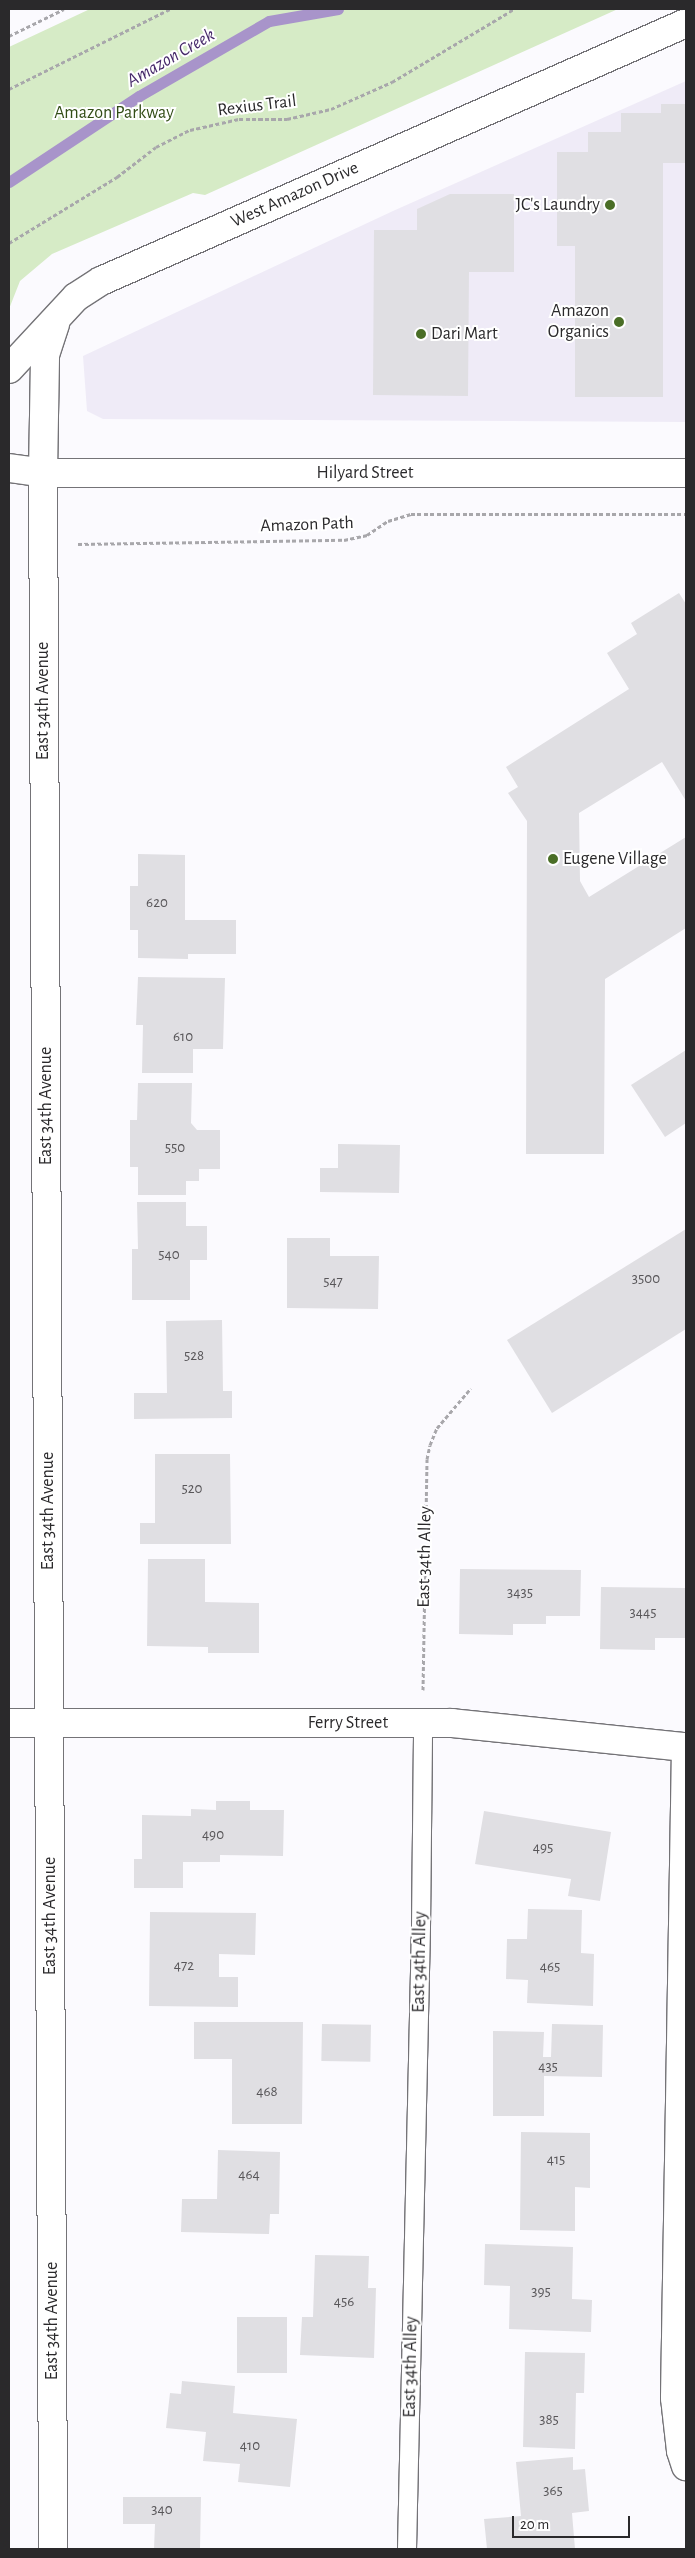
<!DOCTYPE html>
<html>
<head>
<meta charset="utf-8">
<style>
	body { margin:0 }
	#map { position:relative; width:695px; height:2558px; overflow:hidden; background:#fbfafe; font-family:"Alegreya Sans",sans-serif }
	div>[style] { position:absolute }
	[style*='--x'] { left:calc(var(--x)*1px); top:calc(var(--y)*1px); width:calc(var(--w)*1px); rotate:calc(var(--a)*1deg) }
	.built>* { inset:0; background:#efebf7 }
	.green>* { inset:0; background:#d6ebc6 }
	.stream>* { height:11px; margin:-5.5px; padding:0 5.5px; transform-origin:5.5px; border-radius:5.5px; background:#a894ca }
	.building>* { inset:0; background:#e0dfe3; transform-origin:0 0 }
	.path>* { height:3px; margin-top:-1.5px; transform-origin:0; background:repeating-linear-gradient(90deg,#a8a7ab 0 4px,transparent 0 6.5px) }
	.roads { filter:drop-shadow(1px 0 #747377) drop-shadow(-1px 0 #747377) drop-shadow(0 1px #747377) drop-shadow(0 -1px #747377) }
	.lane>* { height:18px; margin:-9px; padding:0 9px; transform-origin:9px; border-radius:9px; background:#fff }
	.street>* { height:28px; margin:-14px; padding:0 14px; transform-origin:14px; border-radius:14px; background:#fff }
	.secondary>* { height:28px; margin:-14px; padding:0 14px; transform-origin:14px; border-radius:14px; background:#fff }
	.dots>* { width:14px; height:14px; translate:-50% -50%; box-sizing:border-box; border:2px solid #fff; border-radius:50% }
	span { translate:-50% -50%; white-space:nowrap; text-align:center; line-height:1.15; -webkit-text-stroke:4px #fff; paint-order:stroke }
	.number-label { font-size:15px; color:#585659 }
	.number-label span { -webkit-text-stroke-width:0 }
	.street-label { font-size:18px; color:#2a292b }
	.park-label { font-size:18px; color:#324d16 }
	.poi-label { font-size:18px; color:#2a292b }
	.right { translate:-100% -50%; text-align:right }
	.left { translate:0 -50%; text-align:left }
	.water-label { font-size:19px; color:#46296a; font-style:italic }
	.frame { position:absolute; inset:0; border:10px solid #2a292b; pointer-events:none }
	.scale { position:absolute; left:512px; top:2516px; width:118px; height:22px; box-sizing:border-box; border:2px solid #2a292b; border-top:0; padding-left:6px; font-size:15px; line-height:18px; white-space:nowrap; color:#2a292b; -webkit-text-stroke:4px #fff; paint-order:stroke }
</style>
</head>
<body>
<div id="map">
	<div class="built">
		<i style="clip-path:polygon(686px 81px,686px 422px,103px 419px,87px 411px,83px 356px,393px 211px)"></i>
	</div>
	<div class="green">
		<i style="clip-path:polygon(90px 9px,618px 9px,205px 195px,193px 193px,52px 254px,20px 281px,9px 309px,9px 47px)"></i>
	</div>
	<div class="stream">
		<i style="--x:9;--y:182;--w:156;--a:-33.5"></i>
		<i style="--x:139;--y:96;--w:150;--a:-30"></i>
		<i style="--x:269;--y:21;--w:70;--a:-9.9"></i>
	</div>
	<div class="building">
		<i style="clip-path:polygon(661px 104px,686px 104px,686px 163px,663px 163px,663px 397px,575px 397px,575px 246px,557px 246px,557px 152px,588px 152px,588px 132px,621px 132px,621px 113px,661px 113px)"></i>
		<i style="clip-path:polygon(450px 194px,514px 194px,514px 272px,469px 272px,468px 396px,373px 395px,374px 230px,417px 230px,417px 209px)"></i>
		<i style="clip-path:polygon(679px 593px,686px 604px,686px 801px,662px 762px,579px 813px,580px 881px,589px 897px,686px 837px,686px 928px,605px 979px,604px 1154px,526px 1154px,527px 821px,508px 793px,518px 787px,506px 767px,629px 689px,607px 653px,637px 634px,631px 623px)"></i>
		<i style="clip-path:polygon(138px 854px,185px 855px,185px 920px,236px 920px,236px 954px,188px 954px,188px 959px,138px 958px,138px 930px,130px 930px,130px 886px,138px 886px)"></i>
		<i style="clip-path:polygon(138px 977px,225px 978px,223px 1049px,193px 1049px,193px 1073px,142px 1073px,143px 1025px,136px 1025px)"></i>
		<i style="clip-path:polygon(686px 1050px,686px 1123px,665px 1137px,631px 1085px)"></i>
		<i style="clip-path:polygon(138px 1083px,192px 1083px,191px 1123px,197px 1130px,220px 1130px,220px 1169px,199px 1169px,199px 1181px,186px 1181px,186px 1195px,138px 1195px,138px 1167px,130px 1167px,130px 1120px,137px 1120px)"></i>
		<i style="clip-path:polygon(338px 1144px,400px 1145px,399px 1193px,320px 1192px,320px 1168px,338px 1168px)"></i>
		<i style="clip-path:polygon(137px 1202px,186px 1202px,186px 1226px,207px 1226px,207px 1260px,190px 1260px,190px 1300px,132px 1300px,132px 1249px,138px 1249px)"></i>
		<i style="clip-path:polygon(686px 1229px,686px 1329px,552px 1413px,507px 1340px)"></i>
		<i style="clip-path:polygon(287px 1238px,330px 1238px,330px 1256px,379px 1256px,378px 1309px,287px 1308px)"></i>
		<i style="clip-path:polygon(222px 1320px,223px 1391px,232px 1391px,232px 1418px,134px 1419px,134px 1393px,167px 1393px,166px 1321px)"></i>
		<i style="clip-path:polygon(155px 1454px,230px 1454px,231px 1544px,140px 1544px,140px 1523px,155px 1523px)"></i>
		<i style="clip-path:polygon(148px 1559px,205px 1559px,205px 1602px,259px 1603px,259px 1653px,208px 1653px,208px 1647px,147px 1646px)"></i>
		<i style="clip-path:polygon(460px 1569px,581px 1570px,580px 1616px,546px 1616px,546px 1624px,513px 1624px,513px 1635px,459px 1634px)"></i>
		<i style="clip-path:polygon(601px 1587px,686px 1588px,686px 1638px,655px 1638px,655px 1650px,600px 1649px)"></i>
		<i style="clip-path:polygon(216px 1801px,250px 1801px,250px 1810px,284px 1810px,283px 1856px,220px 1855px,220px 1862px,183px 1862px,183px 1888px,134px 1888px,134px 1859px,142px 1859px,142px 1815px,191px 1816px,191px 1809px,216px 1810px)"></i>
		<i style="clip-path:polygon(484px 1811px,611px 1832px,600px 1901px,568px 1896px,571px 1879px,475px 1864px)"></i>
		<i style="clip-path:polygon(528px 1909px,582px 1910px,581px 1953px,594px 1954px,593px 2006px,527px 2003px,528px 1980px,506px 1979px,507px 1939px,527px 1939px)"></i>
		<i style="clip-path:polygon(150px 1912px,256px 1913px,255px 1955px,219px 1954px,219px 1977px,238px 1977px,238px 2007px,149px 2006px)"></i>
		<i style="clip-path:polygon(194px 2022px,303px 2022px,302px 2124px,232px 2124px,232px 2059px,194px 2059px)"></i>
		<i style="left:322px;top:2024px;width:49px;height:37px;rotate:1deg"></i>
		<i style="clip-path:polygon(552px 2024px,603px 2025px,602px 2077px,544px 2076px,544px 2116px,493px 2116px,493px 2031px,544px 2032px,543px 2057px,551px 2057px)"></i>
		<i style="clip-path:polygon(521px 2132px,590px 2133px,590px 2188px,575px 2187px,575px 2231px,520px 2230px)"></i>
		<i style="clip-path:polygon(218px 2150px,280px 2152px,279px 2214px,270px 2214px,269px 2234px,181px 2232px,182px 2199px,217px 2199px)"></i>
		<i style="clip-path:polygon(485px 2244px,573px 2247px,572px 2299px,592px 2300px,591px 2332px,509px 2329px,510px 2286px,484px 2285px)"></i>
		<i style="clip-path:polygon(315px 2255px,369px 2256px,368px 2288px,376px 2288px,374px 2358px,300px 2355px,302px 2317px,313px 2317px)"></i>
		<i style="left:237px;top:2317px;width:50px;height:56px"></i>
		<i style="clip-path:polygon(525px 2352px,585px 2353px,584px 2393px,576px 2393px,575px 2449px,523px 2447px)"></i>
		<i style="clip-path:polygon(182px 2381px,235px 2386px,233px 2413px,297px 2419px,290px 2487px,238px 2482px,240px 2464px,203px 2461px,206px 2432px,166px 2428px,170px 2393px,181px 2394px)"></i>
		<i style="clip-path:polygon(573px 2457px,573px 2470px,585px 2469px,589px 2511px,572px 2513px,575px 2549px,487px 2549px,484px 2519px,521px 2516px,516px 2462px)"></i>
		<i style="clip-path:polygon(123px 2497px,201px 2497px,200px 2549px,154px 2549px,155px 2524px,123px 2524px)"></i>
	</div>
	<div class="path">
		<i style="--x:9;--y:36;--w:61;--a:-26.1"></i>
		<i style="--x:9;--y:89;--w:180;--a:-26.4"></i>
		<i style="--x:9;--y:243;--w:127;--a:-31.4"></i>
		<i style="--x:117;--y:177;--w:49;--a:-37.6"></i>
		<i style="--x:156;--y:147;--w:38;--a:-27"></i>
		<i style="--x:190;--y:130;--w:50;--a:-12.7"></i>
		<i style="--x:239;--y:119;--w:48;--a:0"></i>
		<i style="--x:287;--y:119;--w:45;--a:-12.8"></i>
		<i style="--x:331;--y:109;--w:67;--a:-23.9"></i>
		<i style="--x:392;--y:82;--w:142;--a:-30.9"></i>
		<i style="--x:78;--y:544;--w:266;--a:-0.9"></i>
		<i style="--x:344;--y:540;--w:24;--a:-12"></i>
		<i style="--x:367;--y:535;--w:25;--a:-34"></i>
		<i style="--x:388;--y:521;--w:24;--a:-17"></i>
		<i style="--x:411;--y:514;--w:275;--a:0"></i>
		<i style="--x:423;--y:1690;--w:231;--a:-89"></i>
		<i style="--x:427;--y:1459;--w:14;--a:-78"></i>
		<i style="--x:430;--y:1445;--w:18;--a:-68"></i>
		<i style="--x:437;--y:1428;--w:52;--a:-49.6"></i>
	</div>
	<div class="roads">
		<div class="lane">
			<i style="--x:407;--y:2549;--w:622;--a:-88.71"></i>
			<i style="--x:421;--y:1927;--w:204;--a:-89.4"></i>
		</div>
		<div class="street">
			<i style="--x:43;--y:473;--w:2076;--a:89.72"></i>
			<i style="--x:9;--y:1723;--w:443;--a:0"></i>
			<i style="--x:452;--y:1723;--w:235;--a:5.9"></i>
			<i style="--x:686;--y:1747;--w:651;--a:90.97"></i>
			<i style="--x:675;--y:2398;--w:53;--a:83.5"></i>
			<i style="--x:681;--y:2451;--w:16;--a:72"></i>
		</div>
		<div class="secondary">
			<i style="--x:9;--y:369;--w:98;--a:-47.1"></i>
			<i style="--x:76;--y:297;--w:30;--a:-33"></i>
			<i style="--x:101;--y:281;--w:639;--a:-23.8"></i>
			<i style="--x:9;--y:468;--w:34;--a:8"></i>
			<i style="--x:43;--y:473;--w:643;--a:0"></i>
			<i style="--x:43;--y:473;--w:118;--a:-89"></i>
			<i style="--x:45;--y:355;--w:33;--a:-72"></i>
		</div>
	</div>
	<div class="dots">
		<i style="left:610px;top:205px;background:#4a6e26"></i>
		<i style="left:619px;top:322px;background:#4a6e26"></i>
		<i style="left:421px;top:334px;background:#4a6e26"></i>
		<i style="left:553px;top:859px;background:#4a6e26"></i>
	</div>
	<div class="number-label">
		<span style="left:157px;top:903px">620</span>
		<span style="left:183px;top:1037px">610</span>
		<span style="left:175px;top:1148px">550</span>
		<span style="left:169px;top:1255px">540</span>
		<span style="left:646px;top:1279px">3500</span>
		<span style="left:333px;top:1282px">547</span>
		<span style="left:194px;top:1356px">528</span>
		<span style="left:192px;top:1489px">520</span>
		<span style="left:520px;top:1593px">3435</span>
		<span style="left:643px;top:1613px">3445</span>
		<span style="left:213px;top:1835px">490</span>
		<span style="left:543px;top:1848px">495</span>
		<span style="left:184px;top:1966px">472</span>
		<span style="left:550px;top:1967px">465</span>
		<span style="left:548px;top:2067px">435</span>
		<span style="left:267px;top:2092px">468</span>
		<span style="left:556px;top:2160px">415</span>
		<span style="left:249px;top:2175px">464</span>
		<span style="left:541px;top:2292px">395</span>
		<span style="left:344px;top:2302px">456</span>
		<span style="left:549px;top:2420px">385</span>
		<span style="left:250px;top:2446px">410</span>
		<span style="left:553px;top:2491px">365</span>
		<span style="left:162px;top:2510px">340</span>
	</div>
	<div class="street-label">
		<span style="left:257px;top:106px;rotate:-7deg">Rexius Trail</span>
		<span style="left:295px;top:195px;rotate:-24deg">West Amazon Drive</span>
		<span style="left:365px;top:473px">Hilyard Street</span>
		<span style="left:307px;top:525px;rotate:-2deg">Amazon Path</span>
		<span style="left:43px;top:701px;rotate:-90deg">East 34th Avenue</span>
		<span style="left:46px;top:1106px;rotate:-90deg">East 34th Avenue</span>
		<span style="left:48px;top:1511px;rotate:-90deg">East 34th Avenue</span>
		<span style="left:425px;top:1557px;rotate:-89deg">East 34th Alley</span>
		<span style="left:348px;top:1723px">Ferry Street</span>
		<span style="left:50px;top:1916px;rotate:-90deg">East 34th Avenue</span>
		<span style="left:420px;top:1962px;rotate:-89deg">East 34th Alley</span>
		<span style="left:52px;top:2321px;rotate:-90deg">East 34th Avenue</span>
		<span style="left:411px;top:2367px;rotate:-89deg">East 34th Alley</span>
	</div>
	<div class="park-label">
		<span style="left:114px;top:113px">Amazon Parkway</span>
	</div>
	<div class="poi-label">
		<span class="right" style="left:600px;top:205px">JC's Laundry</span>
		<span class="right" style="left:609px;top:322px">Amazon<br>Organics</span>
		<span class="left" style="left:431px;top:334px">Dari Mart</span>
		<span class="left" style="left:563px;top:859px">Eugene Village</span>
	</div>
	<div class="water-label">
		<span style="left:171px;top:58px;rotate:-30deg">Amazon Creek</span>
	</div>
	<div class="frame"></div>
	<div class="scale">20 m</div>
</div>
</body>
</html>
